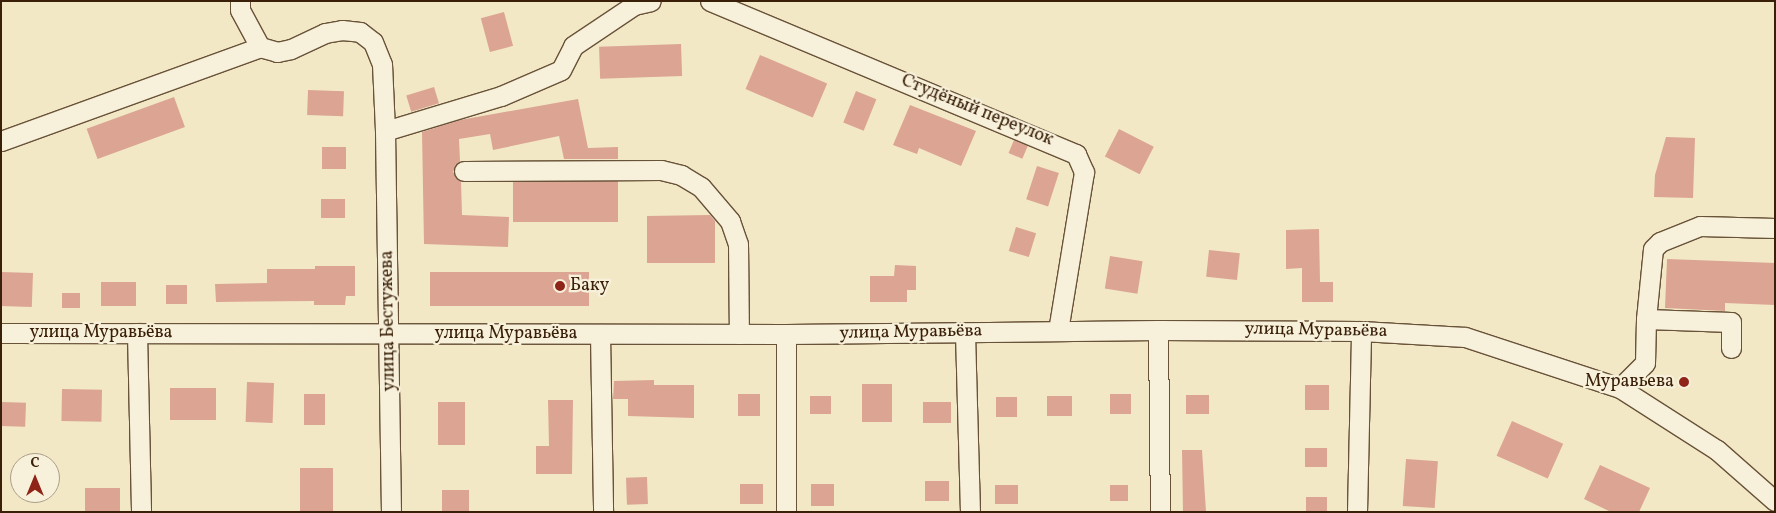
<!DOCTYPE html>
<html>
<head>
<meta charset="utf-8">
<style>
	body { margin:0 }
	#map { position:relative; width:1776px; height:513px; overflow:hidden; background:#f2e8c6; font-family:Vollkorn,serif }
	div>[style] { position:absolute }
	[style*='--x'] { left:calc(var(--x)*1px); top:calc(var(--y)*1px); width:calc(var(--w)*1px); rotate:calc(var(--a)*1deg) }
	.building>* { inset:0; background:#dca493; transform-origin:0 0 }
	.roads { filter:drop-shadow(1px 0 #685238) drop-shadow(-1px 0 #685238) drop-shadow(0 1px #685238) drop-shadow(0 -1px #685238) }
	.minor>* { height:19px; margin:-9.5px; padding:0 9.5px; transform-origin:9.5px; border-radius:9.5px; background:#f7f0da }
	.dots>* { width:14px; height:14px; translate:-50% -50%; box-sizing:border-box; border:2px solid #f7f0da; border-radius:50% }
	span { translate:-50% -50%; white-space:nowrap; text-align:center; line-height:1.15; -webkit-text-stroke:4.5px #f7f0da; paint-order:stroke }
	.street-label { font-size:18px; color:#3a2009 }
	.poi-label { font-size:18px; color:#3a2009 }
	.left { translate:0 -50%; text-align:left }
	.right { translate:-100% -50%; text-align:right }
	.frame { position:absolute; inset:0; border:2px solid #3a2009; pointer-events:none }
	.north { position:absolute; left:10px; top:453px; width:50px; height:50px; box-sizing:border-box; background:#f7f0da; border:1px solid #ab9d86; border-radius:50%; rotate:0deg; font-size:14px; font-weight:700; line-height:20px; text-align:center; color:#3a2009 }
	.north::after { content:''; display:block; margin:auto; width:18px; height:22px; background:#8f2418; clip-path:polygon(50% 0,100% 100%,50% 72%,0 100%) }
</style>
</head>
<body>
<div id="map">
	<div class="building">
		<i style="left:504px;top:12px;width:35px;height:24px;rotate:75deg"></i>
		<i style="left:681px;top:44px;width:32px;height:82px;rotate:88deg"></i>
		<i style="left:760px;top:55px;width:73px;height:37px;rotate:23deg"></i>
		<i style="left:434px;top:87px;width:17px;height:29px;rotate:73deg"></i>
		<i style="left:308px;top:90px;width:36px;height:25px;rotate:2deg"></i>
		<i style="left:856px;top:91px;width:22px;height:34px;rotate:22deg"></i>
		<i style="left:174px;top:97px;width:32px;height:93px;rotate:70deg"></i>
		<i style="clip-path:polygon(578px 99px,588px 148px,618px 147px,618px 159px,564px 159px,559px 136px,493px 150px,490px 134px,459px 139px,460px 161px,453px 172px,461px 181px,462px 215px,509px 217px,508px 247px,424px 244px,422px 132px,460px 120px)"></i>
		<i style="clip-path:polygon(910px 105px,976px 131px,961px 166px,919px 148px,917px 154px,893px 145px)"></i>
		<i style="left:1119px;top:129px;width:39px;height:31px;rotate:27deg"></i>
		<i style="clip-path:polygon(1666px 137px,1695px 138px,1693px 198px,1654px 197px,1655px 175px)"></i>
		<i style="left:1014px;top:140px;width:15px;height:14px;rotate:23deg"></i>
		<i style="left:322px;top:147px;width:24px;height:22px"></i>
		<i style="left:1037px;top:166px;width:23px;height:35px;rotate:18deg"></i>
		<i style="left:618px;top:181px;width:41px;height:105px;rotate:90deg"></i>
		<i style="left:321px;top:199px;width:24px;height:19px"></i>
		<i style="clip-path:polygon(710px 215px,715px 221px,715px 263px,647px 263px,647px 216px)"></i>
		<i style="left:1016px;top:227px;width:21px;height:25px;rotate:17deg"></i>
		<i style="clip-path:polygon(1319px 229px,1320px 282px,1333px 282px,1333px 302px,1302px 302px,1302px 268px,1286px 269px,1286px 230px)"></i>
		<i style="left:1209px;top:250px;width:31px;height:27px;rotate:6deg"></i>
		<i style="left:1110px;top:256px;width:33px;height:33px;rotate:9deg"></i>
		<i style="clip-path:polygon(1667px 259px,1775px 263px,1775px 305px,1725px 303px,1725px 311px,1665px 308px)"></i>
		<i style="clip-path:polygon(895px 265px,916px 266px,916px 290px,907px 290px,907px 302px,870px 302px,870px 276px,894px 276px)"></i>
		<i style="clip-path:polygon(315px 266px,355px 266px,355px 296px,346px 296px,345px 305px,314px 305px,314px 301px,216px 302px,215px 284px,267px 283px,267px 269px,315px 269px)"></i>
		<i style="left:1px;top:272px;width:32px;height:34px;rotate:2deg"></i>
		<i style="left:589px;top:272px;width:34px;height:159px;rotate:90deg"></i>
		<i style="left:101px;top:282px;width:35px;height:24px"></i>
		<i style="left:187px;top:285px;width:19px;height:21px;rotate:90deg"></i>
		<i style="left:62px;top:293px;width:18px;height:15px"></i>
		<i style="clip-path:polygon(654px 380px,654px 385px,694px 385px,694px 418px,628px 416px,628px 399px,613px 399px,614px 381px)"></i>
		<i style="left:247px;top:382px;width:27px;height:40px;rotate:2deg"></i>
		<i style="left:892px;top:384px;width:38px;height:30px;rotate:90deg"></i>
		<i style="left:1305px;top:385px;width:24px;height:25px"></i>
		<i style="left:170px;top:388px;width:46px;height:32px"></i>
		<i style="left:62px;top:389px;width:40px;height:32px;rotate:1deg"></i>
		<i style="left:304px;top:394px;width:21px;height:31px"></i>
		<i style="left:738px;top:394px;width:22px;height:22px"></i>
		<i style="left:1110px;top:394px;width:21px;height:20px"></i>
		<i style="left:1186px;top:395px;width:23px;height:19px"></i>
		<i style="left:810px;top:396px;width:21px;height:18px"></i>
		<i style="left:1047px;top:396px;width:25px;height:20px"></i>
		<i style="left:996px;top:397px;width:21px;height:20px"></i>
		<i style="clip-path:polygon(548px 400px,573px 400px,572px 474px,536px 474px,536px 446px,549px 446px)"></i>
		<i style="left:1px;top:402px;width:25px;height:24px;rotate:2deg"></i>
		<i style="left:438px;top:402px;width:27px;height:43px"></i>
		<i style="left:923px;top:402px;width:28px;height:21px"></i>
		<i style="left:1512px;top:421px;width:56px;height:38px;rotate:24deg"></i>
		<i style="left:1305px;top:448px;width:22px;height:19px"></i>
		<i style="clip-path:polygon(1182px 450px,1202px 450px,1206px 512px,1183px 512px)"></i>
		<i style="left:1406px;top:459px;width:32px;height:47px;rotate:4deg"></i>
		<i style="clip-path:polygon(1600px 465px,1650px 488px,1639px 512px,1611px 512px,1584px 499px)"></i>
		<i style="left:300px;top:468px;width:33px;height:44px"></i>
		<i style="left:647px;top:477px;width:27px;height:21px;rotate:88deg"></i>
		<i style="left:949px;top:481px;width:20px;height:24px;rotate:90deg"></i>
		<i style="left:740px;top:484px;width:23px;height:20px"></i>
		<i style="left:811px;top:484px;width:23px;height:22px"></i>
		<i style="left:995px;top:485px;width:23px;height:19px"></i>
		<i style="left:1110px;top:485px;width:18px;height:16px"></i>
		<i style="left:85px;top:488px;width:35px;height:24px"></i>
		<i style="left:469px;top:490px;width:22px;height:27px;rotate:90deg"></i>
		<i style="left:1306px;top:497px;width:21px;height:14px"></i>
	</div>
	<div class="roads">
		<div class="minor">
			<i style="--x:240;--y:1;--w:9;--a:90"></i>
			<i style="--x:240;--y:10;--w:42;--a:61.6"></i>
			<i style="--x:710;--y:1;--w:397;--a:22.7"></i>
			<i style="--x:1076;--y:154;--w:20;--a:66"></i>
			<i style="--x:1084;--y:172;--w:160;--a:99.3"></i>
			<i style="--x:385;--y:131;--w:121;--a:-16.8"></i>
			<i style="--x:501;--y:96;--w:65;--a:-23.4"></i>
			<i style="--x:561;--y:70;--w:27;--a:-63"></i>
			<i style="--x:573;--y:46;--w:73;--a:-33.9"></i>
			<i style="--x:634;--y:5;--w:17;--a:-13"></i>
			<i style="--x:1;--y:141;--w:276;--a:-19.9"></i>
			<i style="--x:260;--y:47;--w:18;--a:16"></i>
			<i style="--x:277;--y:52;--w:14;--a:-12"></i>
			<i style="--x:291;--y:49;--w:38;--a:-25"></i>
			<i style="--x:325;--y:33;--w:17;--a:-10"></i>
			<i style="--x:342;--y:30;--w:18;--a:6"></i>
			<i style="--x:360;--y:32;--w:16;--a:38"></i>
			<i style="--x:373;--y:42;--w:24;--a:68"></i>
			<i style="--x:382;--y:64;--w:67;--a:87.4"></i>
			<i style="--x:385;--y:131;--w:381;--a:89.1"></i>
			<i style="--x:464;--y:171;--w:197;--a:-0.3"></i>
			<i style="--x:661;--y:170;--w:21;--a:14"></i>
			<i style="--x:681;--y:175;--w:23;--a:31"></i>
			<i style="--x:701;--y:187;--w:45;--a:49.5"></i>
			<i style="--x:730;--y:221;--w:24;--a:71"></i>
			<i style="--x:738;--y:244;--w:90;--a:89.4"></i>
			<i style="--x:1646;--y:319;--w:70;--a:-84.3"></i>
			<i style="--x:1653;--y:249;--w:10;--a:-45"></i>
			<i style="--x:1660;--y:242;--w:43;--a:-21.8"></i>
			<i style="--x:1700;--y:226;--w:75;--a:1.5"></i>
			<i style="--x:1158;--y:330;--w:182;--a:89.4"></i>
			<i style="--x:1;--y:333;--w:785;--a:0.07"></i>
			<i style="--x:786;--y:334;--w:372;--a:-0.6"></i>
			<i style="--x:1158;--y:330;--w:203;--a:0.3"></i>
			<i style="--x:1361;--y:331;--w:104;--a:3.3"></i>
			<i style="--x:1465;--y:337;--w:163;--a:18.2"></i>
			<i style="--x:1620;--y:388;--w:115;--a:32.6"></i>
			<i style="--x:1717;--y:450;--w:77;--a:41.3"></i>
			<i style="--x:137;--y:333;--w:179;--a:88.7"></i>
			<i style="--x:965;--y:333;--w:179;--a:88.4"></i>
			<i style="--x:600;--y:334;--w:178;--a:89"></i>
			<i style="--x:786;--y:334;--w:178;--a:90"></i>
			<i style="--x:1620;--y:388;--w:35;--a:-45"></i>
			<i style="--x:1645;--y:363;--w:44;--a:-88.7"></i>
			<i style="--x:1646;--y:319;--w:85;--a:2"></i>
			<i style="--x:1731;--y:322;--w:26;--a:90"></i>
			<i style="--x:1357;--y:512;--w:181;--a:-88.7"></i>
		</div>
	</div>
	<div class="dots">
		<i style="left:560px;top:286px;background:#8f2418"></i>
		<i style="left:1684px;top:382px;background:#8f2418"></i>
	</div>
	<div class="street-label">
		<span style="left:977px;top:111px;rotate:22deg">Студёный переулок</span>
		<span style="left:389px;top:321px;rotate:-91deg">улица Бестужева</span>
		<span style="left:1316px;top:331px;rotate:1deg">улица Муравьёва</span>
		<span style="left:101px;top:333px">улица Муравьёва</span>
		<span style="left:911px;top:333px;rotate:-1deg">улица Муравьёва</span>
		<span style="left:506px;top:334px">улица Муравьёва</span>
	</div>
	<div class="poi-label">
		<span class="left" style="left:570px;top:286px">Баку</span>
		<span class="right" style="left:1674px;top:382px">Муравьева</span>
	</div>
	<div class="frame"></div>
	<div class="north">С</div>
</div>
</body>
</html>
